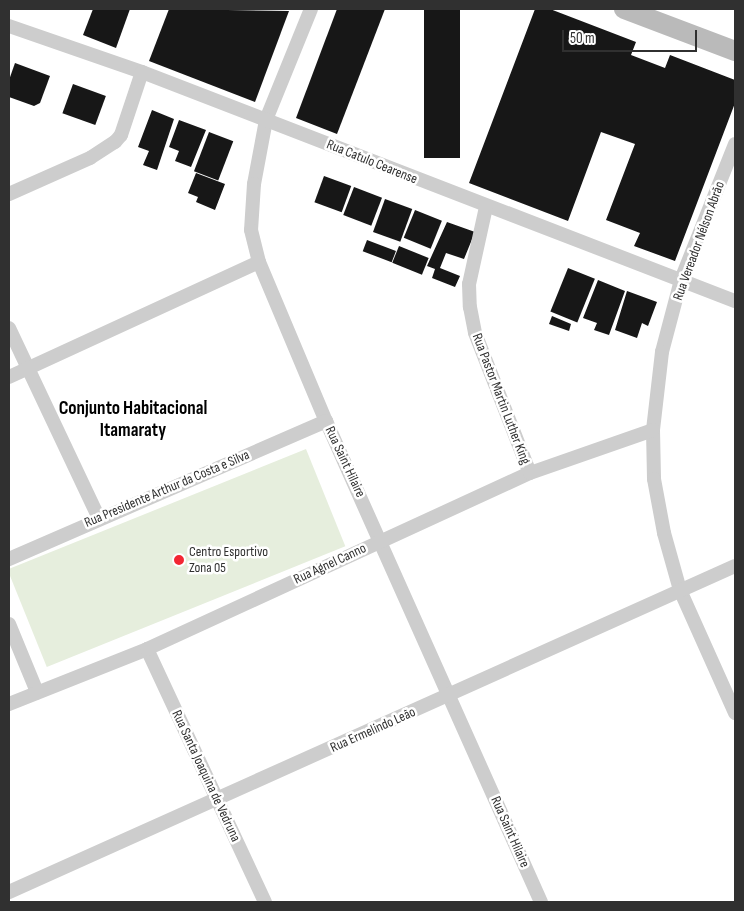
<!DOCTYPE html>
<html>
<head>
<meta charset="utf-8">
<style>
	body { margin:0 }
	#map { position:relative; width:744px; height:911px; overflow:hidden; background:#fff; font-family:"Sofia Sans Condensed",sans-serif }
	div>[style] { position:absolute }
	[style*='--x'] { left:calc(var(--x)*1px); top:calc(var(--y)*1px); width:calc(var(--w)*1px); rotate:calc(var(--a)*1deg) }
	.green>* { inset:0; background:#e6eedd; transform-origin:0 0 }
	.building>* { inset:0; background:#171717; transform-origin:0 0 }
	.minor>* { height:14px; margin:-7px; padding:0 7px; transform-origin:7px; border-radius:7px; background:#cdcdcd }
	.secondary>* { height:20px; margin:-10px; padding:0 10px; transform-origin:10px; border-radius:10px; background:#bababa }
	.dots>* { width:14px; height:14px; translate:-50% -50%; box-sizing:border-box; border:2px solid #fff; border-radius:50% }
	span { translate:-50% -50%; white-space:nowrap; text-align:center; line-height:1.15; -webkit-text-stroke:5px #fff; paint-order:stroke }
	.street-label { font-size:14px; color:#303030 }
	.poi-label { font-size:14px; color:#303030 }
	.left { translate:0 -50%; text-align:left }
	.district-label { font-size:19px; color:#000; font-weight:700 }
	.frame { position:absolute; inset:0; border:10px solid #303030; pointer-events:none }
	.scale { position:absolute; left:562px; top:30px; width:135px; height:22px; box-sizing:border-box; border:2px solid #303030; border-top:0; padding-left:6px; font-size:15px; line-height:18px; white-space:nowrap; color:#303030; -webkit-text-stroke:4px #fff; paint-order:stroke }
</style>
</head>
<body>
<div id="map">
	<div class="green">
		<i style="left:306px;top:449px;width:105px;height:322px;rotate:68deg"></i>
	</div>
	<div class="building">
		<i style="clip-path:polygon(93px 9px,130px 9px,116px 48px,83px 35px)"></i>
		<i style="clip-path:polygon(169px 9px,289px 11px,255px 102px,149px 61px)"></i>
		<i style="clip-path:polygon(337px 9px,385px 9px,337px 134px,296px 118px)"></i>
		<i style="left:424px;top:9px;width:36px;height:149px"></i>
		<i style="clip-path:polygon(535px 9px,550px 9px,636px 42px,631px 55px,665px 68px,670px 55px,735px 80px,735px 103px,675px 261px,634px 246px,640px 233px,606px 220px,635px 144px,601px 132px,568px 221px,469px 183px)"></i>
		<i style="clip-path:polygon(15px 63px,50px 76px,40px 103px,34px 106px,9px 97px,9px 80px)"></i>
		<i style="left:73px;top:84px;width:35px;height:31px;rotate:20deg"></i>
		<i style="clip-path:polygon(152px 110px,174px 119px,157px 170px,143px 165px,149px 151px,138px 147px)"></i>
		<i style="clip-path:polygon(179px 120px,206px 130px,191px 167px,175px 161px,179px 151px,169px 147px)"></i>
		<i style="left:209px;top:132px;width:26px;height:42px;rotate:21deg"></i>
		<i style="clip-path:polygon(196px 173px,225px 184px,215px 210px,196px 202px,198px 197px,188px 193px)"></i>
		<i style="left:324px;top:176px;width:29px;height:28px;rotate:20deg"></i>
		<i style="left:354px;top:187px;width:30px;height:30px;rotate:21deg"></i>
		<i style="left:385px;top:199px;width:29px;height:35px;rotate:20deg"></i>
		<i style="left:415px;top:210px;width:29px;height:30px;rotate:22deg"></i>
		<i style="clip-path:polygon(447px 222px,475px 232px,464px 259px,446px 253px,440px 268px,460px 276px,455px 287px,432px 278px,435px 269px,427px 266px)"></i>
		<i style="left:367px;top:240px;width:31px;height:12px;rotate:21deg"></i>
		<i style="left:399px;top:246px;width:32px;height:18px;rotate:22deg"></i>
		<i style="left:568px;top:268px;width:29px;height:47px;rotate:22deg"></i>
		<i style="clip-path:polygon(598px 280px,625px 291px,609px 335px,594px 330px,597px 323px,583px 318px)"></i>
		<i style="clip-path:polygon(627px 291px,657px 302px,648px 326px,642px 323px,637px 338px,615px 330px)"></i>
		<i style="clip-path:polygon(552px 316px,571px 324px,569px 331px,549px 324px)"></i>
	</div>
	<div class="minor">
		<i style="--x:311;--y:9;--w:120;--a:112.1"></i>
		<i style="--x:266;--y:120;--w:65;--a:100.6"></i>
		<i style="--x:254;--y:184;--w:46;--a:93.7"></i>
		<i style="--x:251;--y:230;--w:33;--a:76"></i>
		<i style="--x:259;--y:262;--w:173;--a:67.2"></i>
		<i style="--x:326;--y:421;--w:527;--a:65.92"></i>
		<i style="--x:9;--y:26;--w:141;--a:19.1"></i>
		<i style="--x:142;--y:72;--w:636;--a:21.12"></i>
		<i style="--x:735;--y:144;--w:146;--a:111.7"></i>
		<i style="--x:681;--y:280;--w:74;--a:104.8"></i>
		<i style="--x:662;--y:352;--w:79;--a:96.6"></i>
		<i style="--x:653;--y:430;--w:49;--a:88.8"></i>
		<i style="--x:654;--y:479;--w:55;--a:79.5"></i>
		<i style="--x:664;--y:533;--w:59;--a:74.3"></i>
		<i style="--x:680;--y:590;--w:135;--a:65.9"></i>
		<i style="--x:9;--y:194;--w:89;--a:-24"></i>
		<i style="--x:90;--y:158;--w:30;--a:-33"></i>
		<i style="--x:115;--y:142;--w:9;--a:-49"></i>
		<i style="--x:121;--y:135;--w:66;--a:-71.6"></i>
		<i style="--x:486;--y:207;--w:79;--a:102.4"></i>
		<i style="--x:469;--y:284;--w:23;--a:88"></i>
		<i style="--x:470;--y:307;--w:26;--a:79"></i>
		<i style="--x:475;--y:333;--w:150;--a:68.6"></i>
		<i style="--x:9;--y:328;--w:210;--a:64.7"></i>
		<i style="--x:9;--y:377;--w:275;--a:-24.7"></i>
		<i style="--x:9;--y:559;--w:346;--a:-23.5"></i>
		<i style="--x:9;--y:624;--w:74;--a:67.6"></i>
		<i style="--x:147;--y:649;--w:279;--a:65"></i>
		<i style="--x:9;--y:704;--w:149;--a:-21.7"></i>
		<i style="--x:147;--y:649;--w:422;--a:-24.7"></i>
		<i style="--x:530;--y:473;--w:130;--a:-19.3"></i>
		<i style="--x:9;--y:892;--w:796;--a:-24.18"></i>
	</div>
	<div class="secondary">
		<i style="--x:624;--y:9;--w:119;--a:20.7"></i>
	</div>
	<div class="dots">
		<i style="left:179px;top:560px;background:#f32633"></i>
	</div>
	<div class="street-label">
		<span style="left:372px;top:162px;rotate:22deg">Rua Catulo Cearense</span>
		<span style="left:699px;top:241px;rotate:-70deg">Rua Vereador Nélson Abrão</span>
		<span style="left:501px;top:399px;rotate:69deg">Rua Pastor Martin Luther King</span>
		<span style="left:345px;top:462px;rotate:65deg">Rua Saint Hilaire</span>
		<span style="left:167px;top:489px;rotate:-23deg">Rua Presidente Arthur da Costa e Silva</span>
		<span style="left:330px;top:564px;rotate:-25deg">Rua Agnel Canno</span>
		<span style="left:373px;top:730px;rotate:-24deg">Rua Ermelindo Leão</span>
		<span style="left:206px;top:776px;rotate:65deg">Rua Santa Joaquina de Vedruna</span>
		<span style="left:510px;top:832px;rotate:66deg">Rua Saint Hilaire</span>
	</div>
	<div class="poi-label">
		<span class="left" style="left:189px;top:560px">Centro Esportivo<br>Zona 05</span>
	</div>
	<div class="district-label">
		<span style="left:133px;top:420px">Conjunto Habitacional<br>Itamaraty</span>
	</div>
	<div class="frame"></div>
	<div class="scale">50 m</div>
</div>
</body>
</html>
